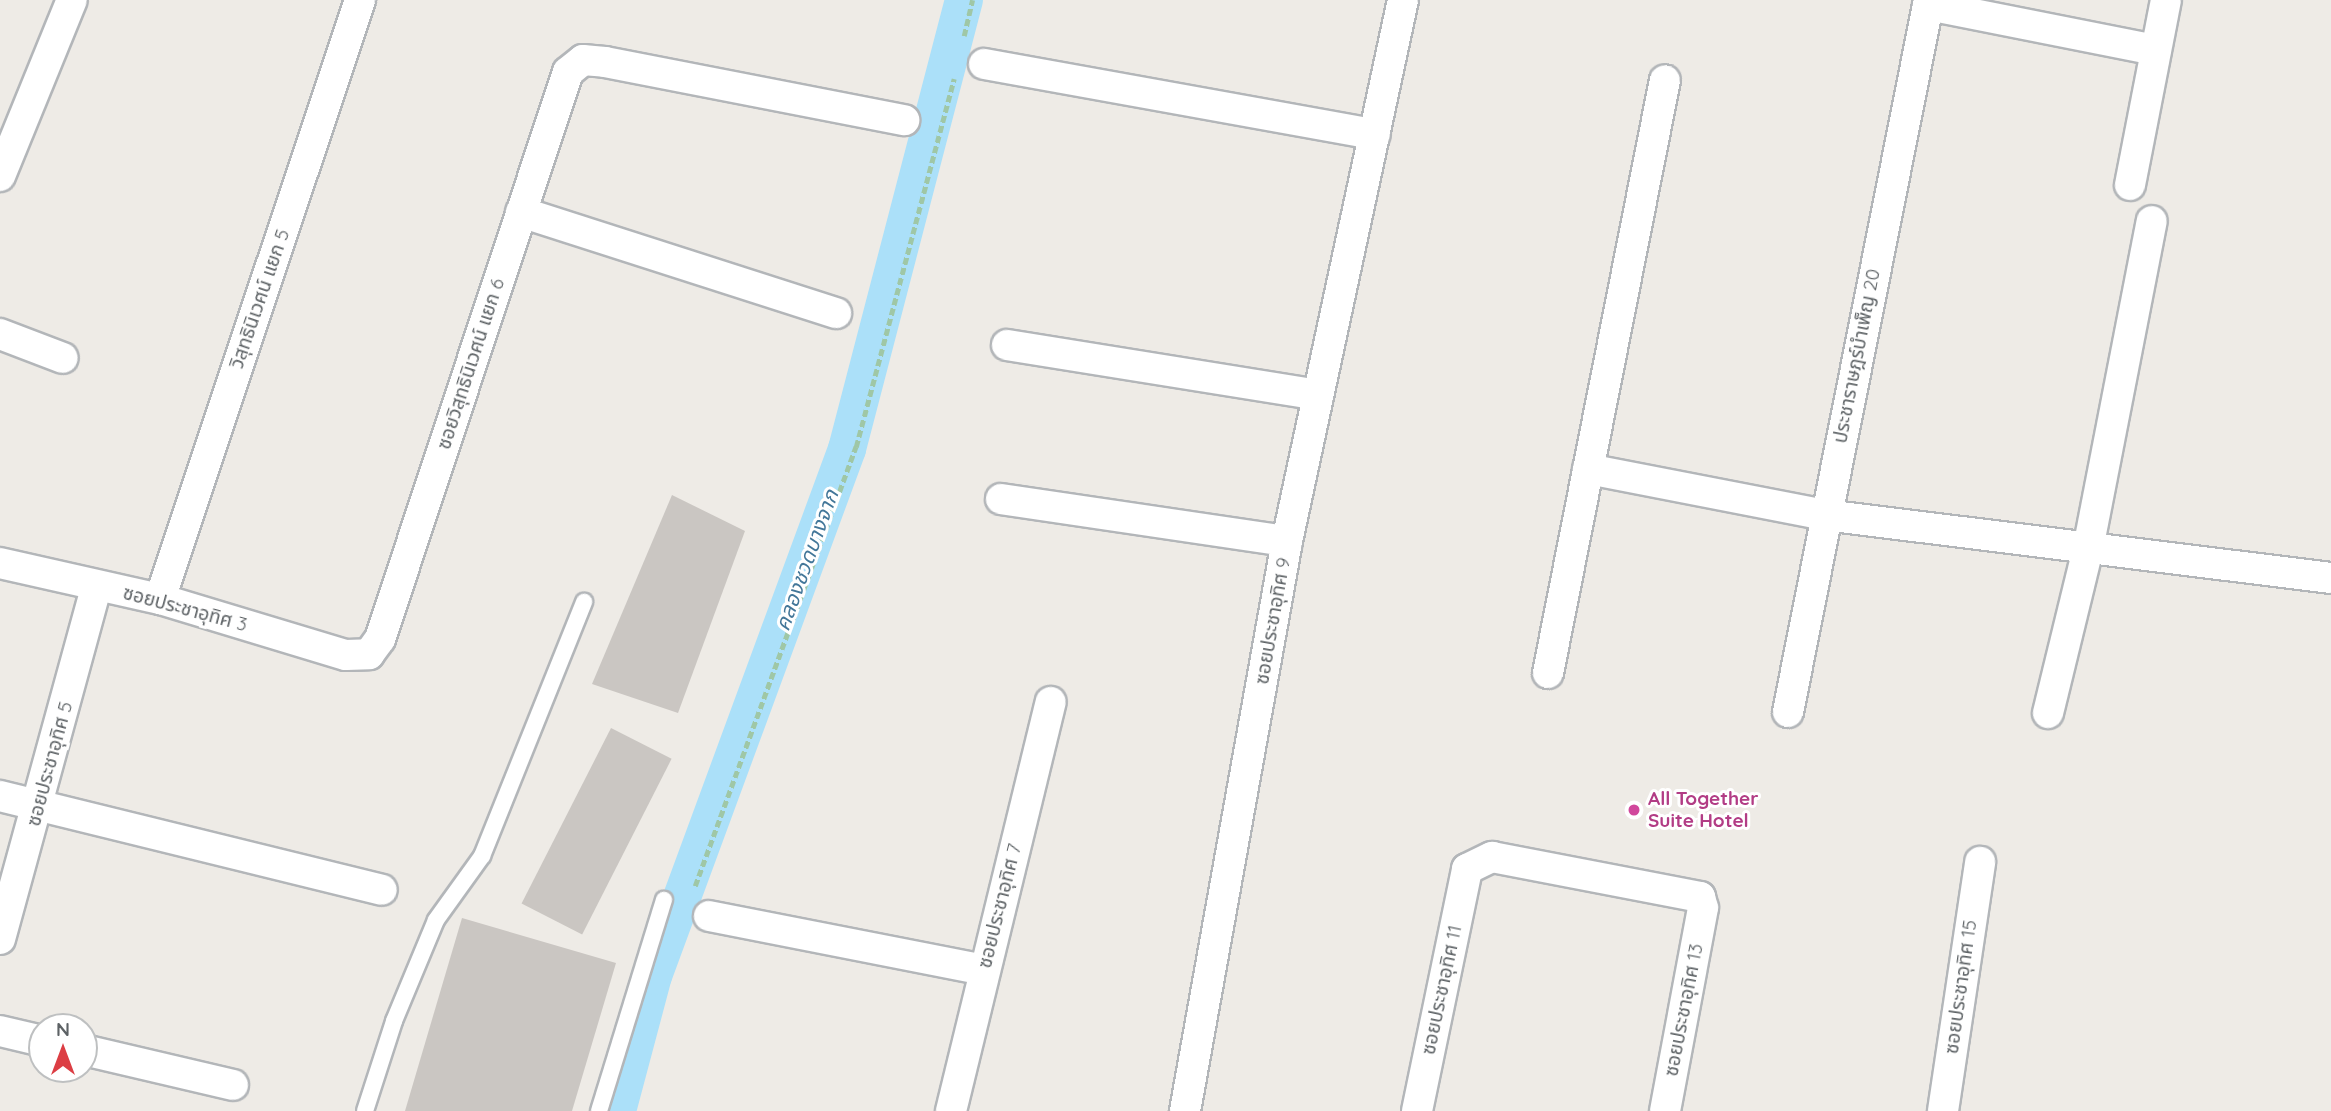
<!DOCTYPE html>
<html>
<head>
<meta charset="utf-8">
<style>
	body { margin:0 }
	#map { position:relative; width:2331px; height:1111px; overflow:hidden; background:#eeebe6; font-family:Quicksand,"Noto Sans Thai",sans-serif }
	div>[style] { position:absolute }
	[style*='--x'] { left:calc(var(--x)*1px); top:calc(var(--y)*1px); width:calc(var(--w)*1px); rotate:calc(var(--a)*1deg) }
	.canal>* { height:38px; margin:-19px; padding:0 19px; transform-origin:19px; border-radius:19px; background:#abe0f9 }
	.building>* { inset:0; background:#cac6c2; transform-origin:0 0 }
	.path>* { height:4.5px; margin-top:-2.25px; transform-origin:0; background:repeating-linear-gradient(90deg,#9fc7a6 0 7px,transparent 0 10.5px) }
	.roads { filter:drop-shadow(2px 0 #b3b6b9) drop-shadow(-2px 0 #b3b6b9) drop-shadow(0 2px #b3b6b9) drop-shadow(0 -2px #b3b6b9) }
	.service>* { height:16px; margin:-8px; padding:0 8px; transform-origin:8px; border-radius:8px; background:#fff }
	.minor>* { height:30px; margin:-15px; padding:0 15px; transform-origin:15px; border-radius:15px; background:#fff }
	.dots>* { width:19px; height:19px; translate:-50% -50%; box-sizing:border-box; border:4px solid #fff; border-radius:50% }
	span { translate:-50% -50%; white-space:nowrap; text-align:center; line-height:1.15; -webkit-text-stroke:6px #fff; paint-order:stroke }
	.street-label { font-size:19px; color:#5d6265 }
	.hotel-label { font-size:19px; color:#b23c85; font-weight:700 }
	.left { translate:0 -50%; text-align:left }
	.water-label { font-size:21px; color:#437799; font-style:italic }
	.north { position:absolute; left:28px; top:1013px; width:70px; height:70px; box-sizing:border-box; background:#fff; border:2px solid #bec0c1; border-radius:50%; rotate:0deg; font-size:19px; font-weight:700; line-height:28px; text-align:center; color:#5d6265 }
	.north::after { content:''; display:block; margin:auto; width:24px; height:32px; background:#dc3e44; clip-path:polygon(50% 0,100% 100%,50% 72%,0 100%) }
</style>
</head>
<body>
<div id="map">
	<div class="canal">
		<i style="--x:617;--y:1111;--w:140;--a:-75.1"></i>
		<i style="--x:653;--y:976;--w:562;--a:-69.79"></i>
		<i style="--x:847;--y:449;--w:464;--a:-75.4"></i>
	</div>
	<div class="building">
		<i style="clip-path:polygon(672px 495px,745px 531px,678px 713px,592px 684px)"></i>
		<i style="left:611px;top:728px;width:68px;height:197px;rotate:27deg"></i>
		<i style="clip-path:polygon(462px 918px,616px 963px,572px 1111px,405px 1111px)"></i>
	</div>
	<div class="path">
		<i style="--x:964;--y:36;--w:37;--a:-77"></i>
		<i style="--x:695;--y:886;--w:468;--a:-69.9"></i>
		<i style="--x:856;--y:447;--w:381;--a:-75.1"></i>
	</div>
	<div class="roads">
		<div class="service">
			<i style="--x:365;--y:1111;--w:95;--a:-72.1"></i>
			<i style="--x:394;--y:1021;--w:109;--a:-67.4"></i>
			<i style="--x:436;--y:920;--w:79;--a:-54.3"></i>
			<i style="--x:482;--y:856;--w:274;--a:-68.1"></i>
			<i style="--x:599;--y:1111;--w:221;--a:-72.9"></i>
		</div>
		<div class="minor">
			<i style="--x:1928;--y:5;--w:232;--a:11.2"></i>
			<i style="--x:984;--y:64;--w:397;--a:10.2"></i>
			<i style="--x:0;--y:176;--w:190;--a:-67.8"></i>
			<i style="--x:2130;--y:185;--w:188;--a:-79"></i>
			<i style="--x:521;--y:212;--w:331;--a:17.8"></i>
			<i style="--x:0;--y:334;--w:67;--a:20.9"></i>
			<i style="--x:1007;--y:345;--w:315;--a:9.1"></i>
			<i style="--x:1588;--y:469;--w:241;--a:11"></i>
			<i style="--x:1825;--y:515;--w:510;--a:7.1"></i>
			<i style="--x:1001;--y:499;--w:289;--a:8.4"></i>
			<i style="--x:0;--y:563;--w:164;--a:12.7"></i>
			<i style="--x:160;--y:599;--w:194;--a:16.8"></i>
			<i style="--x:346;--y:655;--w:23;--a:-2"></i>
			<i style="--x:369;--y:654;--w:19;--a:-54"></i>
			<i style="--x:380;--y:639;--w:597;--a:-71.66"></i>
			<i style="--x:568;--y:72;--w:19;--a:-39"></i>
			<i style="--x:583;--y:60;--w:22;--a:5"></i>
			<i style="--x:605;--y:62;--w:305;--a:11"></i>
			<i style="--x:160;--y:599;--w:632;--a:-71.54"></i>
			<i style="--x:1548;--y:673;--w:604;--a:-78.84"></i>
			<i style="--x:1788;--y:712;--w:726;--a:-78.8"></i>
			<i style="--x:2048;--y:713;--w:169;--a:-76.3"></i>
			<i style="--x:2088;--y:549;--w:334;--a:-79"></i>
			<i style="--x:0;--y:796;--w:393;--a:13.8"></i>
			<i style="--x:709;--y:916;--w:280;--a:11.1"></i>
			<i style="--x:0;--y:939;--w:364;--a:-74.7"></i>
			<i style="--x:0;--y:1031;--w:43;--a:13.4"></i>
			<i style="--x:84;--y:1050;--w:153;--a:13.2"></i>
			<i style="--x:951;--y:1111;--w:421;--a:-76.3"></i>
			<i style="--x:1185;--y:1111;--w:579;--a:-79.85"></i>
			<i style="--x:1287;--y:541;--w:553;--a:-77.9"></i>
			<i style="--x:1417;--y:1111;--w:247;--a:-78.3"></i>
			<i style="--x:1467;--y:869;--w:28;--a:-26"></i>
			<i style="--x:1492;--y:857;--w:212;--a:10.9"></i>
			<i style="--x:1700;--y:897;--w:11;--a:75"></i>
			<i style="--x:1703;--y:908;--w:207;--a:100.6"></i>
			<i style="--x:1943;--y:1111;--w:252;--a:-81.5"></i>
		</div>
	</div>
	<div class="dots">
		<i style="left:1634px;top:810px;background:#d1479c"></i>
	</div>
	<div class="street-label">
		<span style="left:260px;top:299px;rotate:-71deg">วิสุทธินิเวศน์ แยก 5</span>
		<span style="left:1857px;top:356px;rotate:-79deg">ประชาราษฎร์บำเพ็ญ 20</span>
		<span style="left:471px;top:364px;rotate:-72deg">ซอยวิสุทธินิเวศน์ แยก 6</span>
		<span style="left:185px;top:609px;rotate:15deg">ซอยประชาอุทิศ 3</span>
		<span style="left:1273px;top:621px;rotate:-80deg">ซอยประชาอุทิศ 9</span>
		<span style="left:50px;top:764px;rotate:-75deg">ซอยประชาอุทิศ 5</span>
		<span style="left:1000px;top:906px;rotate:-76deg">ซอยประชาอุทิศ 7</span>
		<span style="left:1961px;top:987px;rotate:-82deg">ซอยประชาอุทิศ 15</span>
		<span style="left:1442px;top:990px;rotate:-78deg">ซอยประชาอุทิศ 11</span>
		<span style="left:1684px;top:1010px;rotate:-79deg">ซอยประชาอุทิศ 13</span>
	</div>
	<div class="hotel-label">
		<span class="left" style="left:1648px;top:810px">All Together<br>Suite Hotel</span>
	</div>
	<div class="water-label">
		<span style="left:806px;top:560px;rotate:-70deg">คลองชวดบางจาก</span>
	</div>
	<div class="north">N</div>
</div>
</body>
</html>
